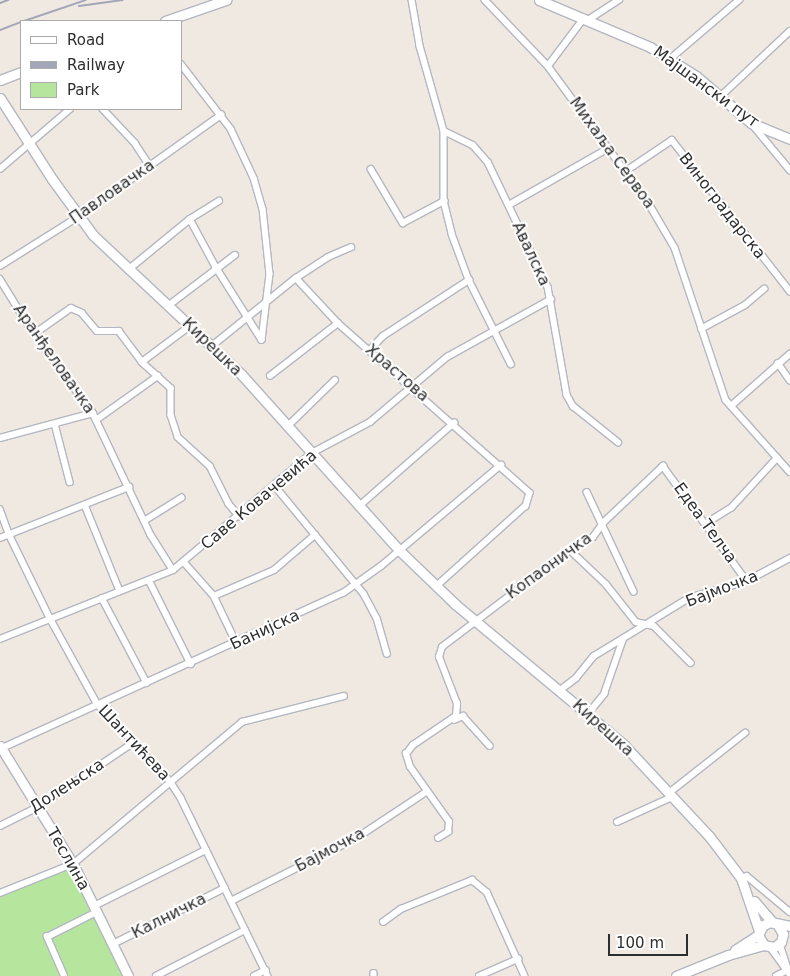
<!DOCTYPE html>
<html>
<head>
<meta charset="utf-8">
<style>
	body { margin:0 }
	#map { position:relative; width:790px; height:976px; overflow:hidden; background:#efe9e1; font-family:"DejaVu Sans",sans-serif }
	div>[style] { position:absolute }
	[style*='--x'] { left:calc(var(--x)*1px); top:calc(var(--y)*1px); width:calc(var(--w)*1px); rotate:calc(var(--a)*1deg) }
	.green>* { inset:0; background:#b6e59e }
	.roads { filter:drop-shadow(1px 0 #b4b7c1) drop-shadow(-1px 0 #b4b7c1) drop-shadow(0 1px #b4b7c1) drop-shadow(0 -1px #b4b7c1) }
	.street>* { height:5.5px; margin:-2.75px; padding:0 2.75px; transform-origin:2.75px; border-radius:2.75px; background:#fff }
	.secondary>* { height:9px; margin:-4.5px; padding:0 4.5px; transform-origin:4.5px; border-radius:4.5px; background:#fff }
	.rail>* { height:2px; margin:-1px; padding:0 1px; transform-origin:1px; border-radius:1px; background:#a3a6b8 }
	span { translate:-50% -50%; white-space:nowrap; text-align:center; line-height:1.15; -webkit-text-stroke:4px #fff; paint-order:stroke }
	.street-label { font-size:16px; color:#2e2e2e }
	.legend { position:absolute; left:20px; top:20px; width:162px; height:90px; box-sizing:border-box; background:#fff; border:1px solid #ababab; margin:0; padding:6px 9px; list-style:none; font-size:15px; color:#2e2e2e }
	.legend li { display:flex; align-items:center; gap:10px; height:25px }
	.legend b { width:25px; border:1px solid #ababab }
	.scale { position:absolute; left:608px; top:934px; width:80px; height:22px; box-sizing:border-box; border:2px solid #2e2e2e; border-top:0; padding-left:6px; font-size:15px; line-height:18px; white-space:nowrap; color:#2e2e2e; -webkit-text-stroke:4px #fff; paint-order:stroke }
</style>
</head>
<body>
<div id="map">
	<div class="green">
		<i style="clip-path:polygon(72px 865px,127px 976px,0 976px,0 895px)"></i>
	</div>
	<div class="roads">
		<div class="street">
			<i style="--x:412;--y:0;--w:47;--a:80.1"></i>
			<i style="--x:420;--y:46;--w:88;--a:74.2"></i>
			<i style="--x:444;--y:131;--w:70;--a:90"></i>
			<i style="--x:444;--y:201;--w:34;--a:76"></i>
			<i style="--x:452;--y:234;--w:49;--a:69.7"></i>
			<i style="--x:469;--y:280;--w:94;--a:63.4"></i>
			<i style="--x:485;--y:0;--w:91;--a:46.3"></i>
			<i style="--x:548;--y:66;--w:169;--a:53.7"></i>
			<i style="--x:648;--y:202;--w:53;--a:59.6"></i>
			<i style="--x:675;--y:248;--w:160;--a:71.5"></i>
			<i style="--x:726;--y:400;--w:96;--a:48.4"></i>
			<i style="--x:588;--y:20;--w:37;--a:-33"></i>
			<i style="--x:670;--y:59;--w:91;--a:-40.5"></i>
			<i style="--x:181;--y:64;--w:82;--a:52.4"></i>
			<i style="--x:231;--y:129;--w:54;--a:64.9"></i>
			<i style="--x:254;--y:178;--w:32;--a:74"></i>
			<i style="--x:263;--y:209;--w:65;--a:83.9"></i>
			<i style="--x:270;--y:274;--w:66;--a:96.9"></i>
			<i style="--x:548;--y:66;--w:60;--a:-53.1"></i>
			<i style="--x:720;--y:97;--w:96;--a:-43.3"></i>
			<i style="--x:103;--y:109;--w:47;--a:46.7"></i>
			<i style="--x:135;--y:143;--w:27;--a:57"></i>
			<i style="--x:752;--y:124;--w:60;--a:50.4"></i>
			<i style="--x:444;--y:131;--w:32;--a:26"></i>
			<i style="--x:473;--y:145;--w:23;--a:49"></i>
			<i style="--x:488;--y:162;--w:139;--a:64.4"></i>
			<i style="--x:548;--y:287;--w:110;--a:80"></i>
			<i style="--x:567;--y:395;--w:13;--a:61"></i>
			<i style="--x:573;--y:406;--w:58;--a:38.7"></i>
			<i style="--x:0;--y:169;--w:92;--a:-40.6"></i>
			<i style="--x:371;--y:169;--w:63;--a:59.3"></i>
			<i style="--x:403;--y:223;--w:47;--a:-28.2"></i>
			<i style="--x:626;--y:171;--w:55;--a:-34"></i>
			<i style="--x:672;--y:140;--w:192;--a:52"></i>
			<i style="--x:509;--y:205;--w:115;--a:-29.7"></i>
			<i style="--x:190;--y:219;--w:55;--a:61.6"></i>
			<i style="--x:216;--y:267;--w:86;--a:57.8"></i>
			<i style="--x:0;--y:266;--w:92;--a:-32.1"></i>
			<i style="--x:78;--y:217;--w:176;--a:-35.5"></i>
			<i style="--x:128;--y:270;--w:80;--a:-39.4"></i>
			<i style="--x:190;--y:219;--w:34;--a:-32"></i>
			<i style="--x:296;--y:278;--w:62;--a:47"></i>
			<i style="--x:338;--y:323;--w:256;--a:41.5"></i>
			<i style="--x:530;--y:493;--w:14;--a:107"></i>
			<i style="--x:526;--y:506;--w:120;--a:138"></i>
			<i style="--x:0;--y:279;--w:65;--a:58.3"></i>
			<i style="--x:34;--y:334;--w:99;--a:53.2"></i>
			<i style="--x:93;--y:413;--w:135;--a:64.6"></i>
			<i style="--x:151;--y:535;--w:41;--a:57.8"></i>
			<i style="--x:168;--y:306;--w:84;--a:-37.3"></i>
			<i style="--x:701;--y:329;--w:50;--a:-28.6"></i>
			<i style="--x:745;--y:305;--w:25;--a:-40"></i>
			<i style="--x:34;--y:334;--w:45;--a:-35.1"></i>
			<i style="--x:71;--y:308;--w:12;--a:24"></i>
			<i style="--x:82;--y:313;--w:23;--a:50"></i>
			<i style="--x:97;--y:331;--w:22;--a:0"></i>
			<i style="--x:119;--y:331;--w:39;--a:53"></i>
			<i style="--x:142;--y:362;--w:39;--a:42"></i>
			<i style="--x:171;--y:388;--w:27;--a:90"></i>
			<i style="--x:171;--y:415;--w:23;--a:72"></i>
			<i style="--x:178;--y:437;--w:43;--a:42.2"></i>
			<i style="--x:210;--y:466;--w:42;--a:63.4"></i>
			<i style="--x:229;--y:504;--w:16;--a:50"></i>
			<i style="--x:212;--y:346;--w:108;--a:-39"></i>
			<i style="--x:296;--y:278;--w:38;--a:-33"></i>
			<i style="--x:328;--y:257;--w:25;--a:-23"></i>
			<i style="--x:370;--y:350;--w:19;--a:-47"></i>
			<i style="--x:383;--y:336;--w:103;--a:-33.1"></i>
			<i style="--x:142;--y:362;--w:60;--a:-36.9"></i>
			<i style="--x:778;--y:363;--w:21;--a:55"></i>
			<i style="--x:270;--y:376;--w:86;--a:-37.9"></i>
			<i style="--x:731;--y:406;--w:79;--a:-41.4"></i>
			<i style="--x:96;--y:420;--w:76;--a:-35.4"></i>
			<i style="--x:55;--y:424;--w:60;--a:75.5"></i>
			<i style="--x:289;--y:425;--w:64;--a:-44.4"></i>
			<i style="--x:0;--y:438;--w:96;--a:-15"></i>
			<i style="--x:275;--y:486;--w:140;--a:50.5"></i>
			<i style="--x:364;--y:594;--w:27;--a:62"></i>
			<i style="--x:377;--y:618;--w:37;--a:74"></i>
			<i style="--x:587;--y:492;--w:110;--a:64.8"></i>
			<i style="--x:85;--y:505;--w:93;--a:67.9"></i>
			<i style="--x:358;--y:507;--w:128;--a:-41.2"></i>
			<i style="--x:0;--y:509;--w:27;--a:70"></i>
			<i style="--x:9;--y:534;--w:93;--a:64"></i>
			<i style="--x:50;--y:618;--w:99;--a:61.1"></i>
			<i style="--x:98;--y:705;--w:105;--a:46.5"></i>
			<i style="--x:170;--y:781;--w:20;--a:57"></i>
			<i style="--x:181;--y:798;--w:198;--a:64"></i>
			<i style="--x:144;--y:521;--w:44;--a:-31.9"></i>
			<i style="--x:705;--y:524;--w:31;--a:-32"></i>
			<i style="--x:731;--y:508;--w:68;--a:-47.4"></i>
			<i style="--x:0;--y:538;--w:139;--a:-21.6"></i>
			<i style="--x:570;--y:550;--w:50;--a:43.4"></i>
			<i style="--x:606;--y:584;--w:48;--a:51.7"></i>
			<i style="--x:636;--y:622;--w:18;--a:13"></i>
			<i style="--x:654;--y:626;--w:52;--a:45"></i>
			<i style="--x:184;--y:562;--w:45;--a:48.6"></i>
			<i style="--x:214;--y:596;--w:53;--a:64.4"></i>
			<i style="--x:149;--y:580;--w:94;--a:63.4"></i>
			<i style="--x:214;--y:596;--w:65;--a:-23.4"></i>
			<i style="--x:274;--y:570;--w:54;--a:-40.5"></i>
			<i style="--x:102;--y:598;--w:96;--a:62.1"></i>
			<i style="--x:0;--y:639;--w:186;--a:-21.7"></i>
			<i style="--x:173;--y:570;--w:182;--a:-40.1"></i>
			<i style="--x:312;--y:453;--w:66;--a:-28.1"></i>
			<i style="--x:370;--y:422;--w:101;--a:-40.2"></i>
			<i style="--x:447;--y:357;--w:119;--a:-29.1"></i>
			<i style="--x:559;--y:691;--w:21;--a:-37"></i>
			<i style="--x:576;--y:678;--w:28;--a:-51"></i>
			<i style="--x:594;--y:656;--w:111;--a:-31.4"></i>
			<i style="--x:689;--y:598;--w:60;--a:-16.3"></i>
			<i style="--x:747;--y:581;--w:49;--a:-28.1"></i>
			<i style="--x:588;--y:714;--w:26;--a:-51"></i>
			<i style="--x:604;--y:694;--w:58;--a:-70.9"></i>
			<i style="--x:454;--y:720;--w:10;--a:-24"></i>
			<i style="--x:463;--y:716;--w:40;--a:48"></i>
			<i style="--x:0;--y:749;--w:377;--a:-24.5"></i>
			<i style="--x:343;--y:593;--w:47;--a:-35.4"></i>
			<i style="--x:381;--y:566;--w:157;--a:-40.1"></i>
			<i style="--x:669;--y:793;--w:97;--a:-38.3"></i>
			<i style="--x:617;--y:822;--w:60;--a:-24.4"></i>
			<i style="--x:0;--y:826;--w:42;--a:-26.6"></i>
			<i style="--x:38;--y:807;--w:115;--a:-34"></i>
			<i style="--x:438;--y:838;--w:12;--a:-31"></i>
			<i style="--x:448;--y:832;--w:10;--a:-84"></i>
			<i style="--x:449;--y:822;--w:67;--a:-125.3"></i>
			<i style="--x:410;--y:767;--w:14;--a:-107"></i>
			<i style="--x:406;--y:754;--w:11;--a:-52"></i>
			<i style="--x:413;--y:745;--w:52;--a:-34"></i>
			<i style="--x:456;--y:716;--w:12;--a:-85"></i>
			<i style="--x:457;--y:704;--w:50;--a:-111"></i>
			<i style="--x:439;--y:657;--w:10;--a:-73"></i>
			<i style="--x:442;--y:647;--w:161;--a:-37.2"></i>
			<i style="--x:570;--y:550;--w:26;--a:-29"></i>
			<i style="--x:593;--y:537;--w:17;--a:-54"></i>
			<i style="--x:603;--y:523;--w:83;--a:-43.5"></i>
			<i style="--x:663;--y:466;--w:142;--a:53.9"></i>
			<i style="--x:741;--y:878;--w:6;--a:-18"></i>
			<i style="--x:747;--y:876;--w:56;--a:39.9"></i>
			<i style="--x:0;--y:893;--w:79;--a:-21.7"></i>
			<i style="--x:73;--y:864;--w:221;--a:-40"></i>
			<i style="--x:242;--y:722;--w:105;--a:-14.3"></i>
			<i style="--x:231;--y:901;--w:142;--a:-26.7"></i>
			<i style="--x:358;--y:837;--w:82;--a:-33.5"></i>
			<i style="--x:94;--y:906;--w:125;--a:-26.6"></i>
			<i style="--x:383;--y:922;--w:22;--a:-36"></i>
			<i style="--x:401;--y:909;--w:77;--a:-22.2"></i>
			<i style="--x:472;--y:880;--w:19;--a:39"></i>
			<i style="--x:487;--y:892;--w:92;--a:65.7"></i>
			<i style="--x:113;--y:944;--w:125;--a:-26.6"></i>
			<i style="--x:780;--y:944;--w:33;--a:72"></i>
			<i style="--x:771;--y:948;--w:26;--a:54"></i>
			<i style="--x:374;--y:973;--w:3;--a:90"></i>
			<i style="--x:64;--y:976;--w:43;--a:-113.6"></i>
			<i style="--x:47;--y:937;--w:56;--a:-26.6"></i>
			<i style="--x:156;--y:976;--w:100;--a:-27.3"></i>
			<i style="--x:254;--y:976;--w:13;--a:-27"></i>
			<i style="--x:479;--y:976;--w:43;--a:-23.6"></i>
			<i style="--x:776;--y:976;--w:13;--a:-27"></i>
		</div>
		<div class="secondary">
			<i style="--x:539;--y:0;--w:121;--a:22.9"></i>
			<i style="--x:650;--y:47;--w:54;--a:32.2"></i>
			<i style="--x:696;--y:76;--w:72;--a:40.5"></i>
			<i style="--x:751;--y:123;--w:42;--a:22.3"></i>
			<i style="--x:165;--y:21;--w:65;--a:-19"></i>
			<i style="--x:0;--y:80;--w:22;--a:-21"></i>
			<i style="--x:0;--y:98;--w:96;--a:57.3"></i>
			<i style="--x:52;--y:179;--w:69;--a:53.8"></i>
			<i style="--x:93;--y:235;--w:204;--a:43.2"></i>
			<i style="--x:242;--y:375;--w:237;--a:48.1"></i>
			<i style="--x:400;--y:551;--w:76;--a:43.9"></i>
			<i style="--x:455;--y:604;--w:220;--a:39.8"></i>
			<i style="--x:624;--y:745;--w:125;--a:47"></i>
			<i style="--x:709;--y:836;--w:53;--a:52.7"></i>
			<i style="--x:741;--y:878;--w:56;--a:71.2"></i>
			<i style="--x:0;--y:746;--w:139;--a:58.3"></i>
			<i style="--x:73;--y:864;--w:125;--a:63.8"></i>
			<i style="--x:754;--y:901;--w:29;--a:49"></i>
			<i style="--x:777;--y:924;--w:12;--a:59"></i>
			<i style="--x:783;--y:934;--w:8;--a:104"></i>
			<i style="--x:781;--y:942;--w:9;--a:144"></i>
			<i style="--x:774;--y:947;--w:10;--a:-169"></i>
			<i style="--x:764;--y:945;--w:12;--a:-121"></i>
			<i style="--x:758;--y:935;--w:11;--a:-63"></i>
			<i style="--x:763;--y:925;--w:9;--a:-21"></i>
			<i style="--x:771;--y:922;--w:19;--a:12"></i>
			<i style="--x:735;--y:950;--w:27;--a:-33"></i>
			<i style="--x:676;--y:976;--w:56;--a:-22"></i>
			<i style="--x:728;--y:955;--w:37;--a:-16"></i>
		</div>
	</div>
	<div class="rail">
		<i style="--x:0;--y:3;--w:9;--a:-21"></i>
		<i style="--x:79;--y:6;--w:44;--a:-7.8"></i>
		<i style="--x:24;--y:21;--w:65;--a:-18.7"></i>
		<i style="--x:0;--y:30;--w:22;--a:-21"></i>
	</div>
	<div class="street-label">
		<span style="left:706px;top:87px;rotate:36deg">Мајшански пут</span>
		<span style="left:612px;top:153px;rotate:54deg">Михаља Сервоа</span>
		<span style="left:112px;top:192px;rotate:-35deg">Павловачка</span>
		<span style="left:722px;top:206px;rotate:52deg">Виноградарска</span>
		<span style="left:531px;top:254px;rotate:65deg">Авалска</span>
		<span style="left:212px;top:347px;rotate:44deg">Кирешка</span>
		<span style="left:54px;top:359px;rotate:55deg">Аранђеловачка</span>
		<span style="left:397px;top:373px;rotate:41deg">Храстова</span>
		<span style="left:259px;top:500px;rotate:-40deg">Саве Ковачевића</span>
		<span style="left:705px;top:523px;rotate:54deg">Едеа Телча</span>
		<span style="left:549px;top:566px;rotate:-36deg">Копаоничка</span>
		<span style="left:722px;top:589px;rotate:-21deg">Бајмочка</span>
		<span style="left:265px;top:630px;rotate:-25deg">Банијска</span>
		<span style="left:603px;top:728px;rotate:42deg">Кирешка</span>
		<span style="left:134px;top:743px;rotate:47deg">Шантићева</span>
		<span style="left:67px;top:786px;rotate:-33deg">Долењска</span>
		<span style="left:330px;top:850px;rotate:-28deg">Бајмочка</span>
		<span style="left:68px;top:859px;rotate:60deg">Теслина</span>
		<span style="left:169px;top:916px;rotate:-27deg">Калничка</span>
	</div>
	<ul class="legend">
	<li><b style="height:6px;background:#fff"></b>Road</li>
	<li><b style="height:6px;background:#a3a6b8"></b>Railway</li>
	<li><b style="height:14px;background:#b6e59e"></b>Park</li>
	</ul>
	<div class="scale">100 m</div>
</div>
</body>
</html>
